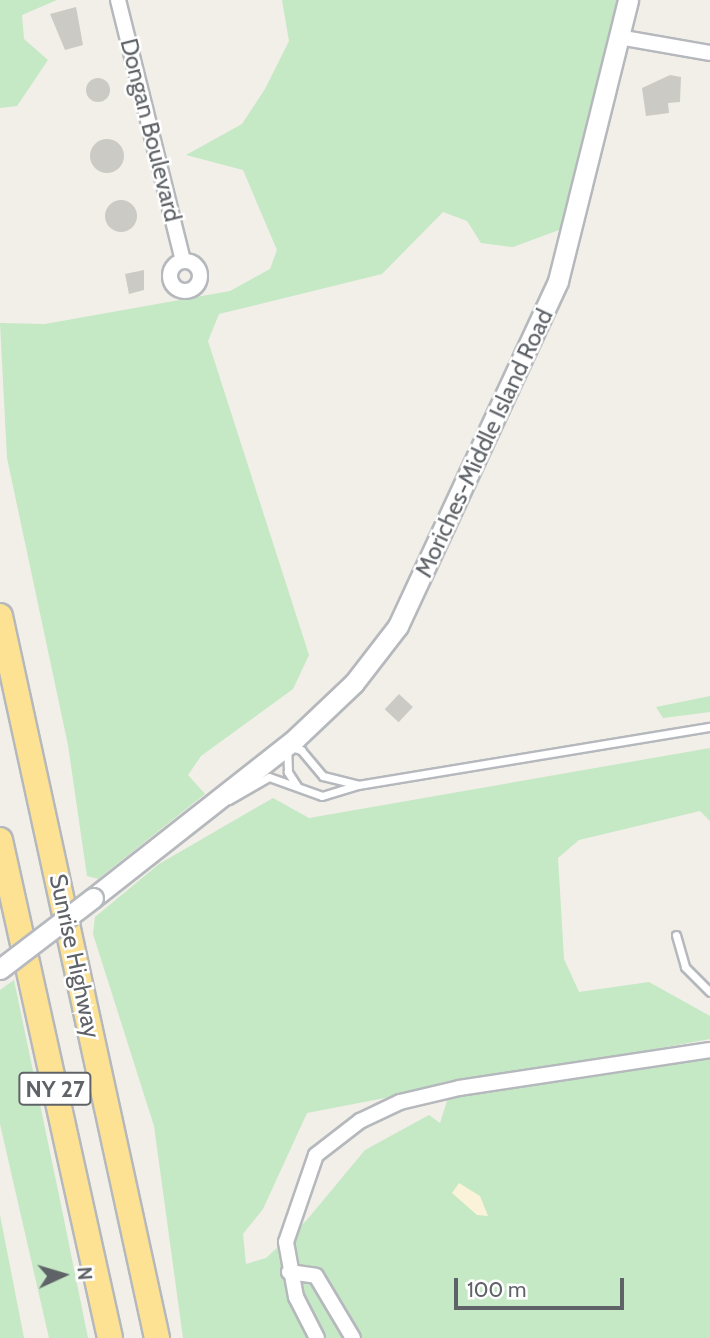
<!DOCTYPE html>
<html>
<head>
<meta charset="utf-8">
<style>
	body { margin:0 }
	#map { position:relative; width:710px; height:1338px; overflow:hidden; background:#f1efe8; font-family:Cabin,sans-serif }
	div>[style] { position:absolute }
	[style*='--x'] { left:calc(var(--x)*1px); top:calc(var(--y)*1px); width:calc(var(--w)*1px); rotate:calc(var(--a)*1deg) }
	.green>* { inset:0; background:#c5e8c5 }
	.sand>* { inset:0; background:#fbf3d9 }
	.building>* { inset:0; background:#cccac5; transform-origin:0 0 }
	.round { border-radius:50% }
	.roads { filter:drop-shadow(2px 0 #b5b8bc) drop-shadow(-2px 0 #b5b8bc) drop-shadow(0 2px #b5b8bc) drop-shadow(0 -2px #b5b8bc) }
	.service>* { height:7px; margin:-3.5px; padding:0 3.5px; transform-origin:3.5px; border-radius:3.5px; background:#fff }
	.minor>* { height:14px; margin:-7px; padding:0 7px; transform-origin:7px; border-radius:7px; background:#fff }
	.minor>.ring { margin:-7px; padding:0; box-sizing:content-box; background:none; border:14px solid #fff; border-radius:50% }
	.secondary>* { height:19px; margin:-9.5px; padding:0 9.5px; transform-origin:9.5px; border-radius:9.5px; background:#fff }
	.motorway>* { height:24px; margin:-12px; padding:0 12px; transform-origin:12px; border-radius:12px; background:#fde293 }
	.bridges { filter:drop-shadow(2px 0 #b6babf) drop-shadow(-2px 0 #b6babf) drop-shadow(0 2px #b6babf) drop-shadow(0 -2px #b6babf) }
	.secondary-bridge>* { height:19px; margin:-9.5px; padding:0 9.5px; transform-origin:9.5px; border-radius:9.5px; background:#fff }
	span { translate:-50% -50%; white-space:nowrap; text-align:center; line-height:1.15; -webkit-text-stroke:5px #fff; paint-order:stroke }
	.shield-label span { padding:2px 5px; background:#fff; border:2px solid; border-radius:5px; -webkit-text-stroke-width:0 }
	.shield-label { font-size:23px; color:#5f6368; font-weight:700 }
	.street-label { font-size:24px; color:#5f6368 }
	.north { position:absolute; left:28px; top:1240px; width:70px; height:70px; -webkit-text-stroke:5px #fff; paint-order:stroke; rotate:86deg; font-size:19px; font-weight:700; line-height:28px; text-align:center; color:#5f6368 }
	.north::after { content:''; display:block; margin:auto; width:24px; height:32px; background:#5f6368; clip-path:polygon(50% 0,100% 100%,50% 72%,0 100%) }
	.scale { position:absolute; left:454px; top:1278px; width:170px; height:32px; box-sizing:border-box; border:4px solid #5f6368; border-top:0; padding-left:9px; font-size:21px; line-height:24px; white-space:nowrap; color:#5f6368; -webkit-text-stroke:5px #fff; paint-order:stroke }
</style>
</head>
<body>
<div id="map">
	<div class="green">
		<i style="clip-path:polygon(0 0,57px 0,22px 15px,24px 39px,48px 60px,17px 106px,0 108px)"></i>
		<i style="clip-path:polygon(282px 0,617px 0,569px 208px,559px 230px,513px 247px,481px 243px,467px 221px,443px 212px,382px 274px,219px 314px,208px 341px,309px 655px,293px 689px,201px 756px,188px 775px,205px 794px,98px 879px,87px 876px,68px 745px,7px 458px,0 323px,45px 324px,230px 291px,270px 269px,277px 250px,243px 170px,186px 155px,242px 124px,265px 89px,289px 41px)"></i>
		<i style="clip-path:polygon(710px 696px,710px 712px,663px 718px,656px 707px)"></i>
		<i style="clip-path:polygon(evenodd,710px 748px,710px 821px,700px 811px,579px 840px,558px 858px,564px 959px,579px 992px,649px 982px,710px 1016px,710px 1039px,634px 1053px,710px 1050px,710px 1338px,183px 1338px,154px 1126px,93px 934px,95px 917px,159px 864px,273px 798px,309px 818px,710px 748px,452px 1085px,440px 1123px,429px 1115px,365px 1150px,306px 1221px,266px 1258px,246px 1264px,243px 1234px,263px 1209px,307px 1113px,452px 1085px)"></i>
		<i style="clip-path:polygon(14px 980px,60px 1200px,88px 1338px,49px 1338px,0 1124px,0 990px)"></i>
		<i style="clip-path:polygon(0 1215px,24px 1338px,0 1338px)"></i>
	</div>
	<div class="sand">
		<i style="clip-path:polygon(459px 1183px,480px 1196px,488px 1216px,477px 1215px,452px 1193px)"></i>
	</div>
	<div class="building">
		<i style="clip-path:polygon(76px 7px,83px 45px,65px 50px,50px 14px)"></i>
		<i style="clip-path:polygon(670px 75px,681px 77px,680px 102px,668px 103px,669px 113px,646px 116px,642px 88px)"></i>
		<i class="round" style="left:86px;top:78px;width:24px;height:24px"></i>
		<i class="round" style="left:90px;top:139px;width:34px;height:34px"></i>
		<i class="round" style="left:105px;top:200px;width:32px;height:32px"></i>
		<i style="clip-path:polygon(144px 270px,144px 290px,129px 294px,125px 274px)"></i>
		<i style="left:399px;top:694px;width:19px;height:21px;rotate:43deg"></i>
	</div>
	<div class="roads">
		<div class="service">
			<i style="--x:297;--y:786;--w:17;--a:-123"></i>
			<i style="--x:288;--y:772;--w:26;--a:-92"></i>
			<i style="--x:287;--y:746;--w:15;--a:16"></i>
			<i style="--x:301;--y:750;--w:34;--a:50"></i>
			<i style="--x:323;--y:776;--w:36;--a:14"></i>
			<i style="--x:358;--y:785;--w:357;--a:-9.4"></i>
			<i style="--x:229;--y:800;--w:46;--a:-29.9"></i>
			<i style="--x:269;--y:777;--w:56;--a:19.7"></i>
			<i style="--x:322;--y:796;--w:37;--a:-17"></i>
			<i style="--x:676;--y:935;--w:33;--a:74"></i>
			<i style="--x:685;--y:967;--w:35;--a:45"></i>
		</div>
		<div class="minor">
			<i style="--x:118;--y:0;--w:268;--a:76"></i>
			<i style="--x:619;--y:37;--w:92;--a:10"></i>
			<i class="ring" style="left:170px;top:261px;width:16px;height:16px"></i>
			<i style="--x:289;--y:1272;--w:27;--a:8"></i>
			<i style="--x:316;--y:1276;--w:72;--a:59.2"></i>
			<i style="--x:317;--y:1338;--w:46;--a:-117.1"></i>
			<i style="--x:296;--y:1297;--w:56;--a:-100.3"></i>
			<i style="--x:286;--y:1242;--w:92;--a:-71"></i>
			<i style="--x:316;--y:1155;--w:56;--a:-37.7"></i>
			<i style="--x:360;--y:1121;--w:44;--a:-25.4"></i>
			<i style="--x:400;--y:1102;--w:61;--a:-13.3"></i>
			<i style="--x:459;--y:1088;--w:254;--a:-8.6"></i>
		</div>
		<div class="secondary">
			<i style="--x:93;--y:898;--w:257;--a:-38.2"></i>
			<i style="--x:295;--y:739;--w:81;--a:-43.5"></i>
			<i style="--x:354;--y:683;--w:72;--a:-52.3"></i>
			<i style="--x:398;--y:626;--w:380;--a:-65.1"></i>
			<i style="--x:558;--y:281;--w:290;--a:-76"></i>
		</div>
		<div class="motorway">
			<i style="--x:0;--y:616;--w:739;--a:77.73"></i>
			<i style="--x:0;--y:840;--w:510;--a:77.54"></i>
		</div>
	</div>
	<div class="bridges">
		<div class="secondary-bridge">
			<i style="--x:0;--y:969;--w:117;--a:-37.4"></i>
		</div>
	</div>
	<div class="shield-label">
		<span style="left:55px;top:1089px">NY 27</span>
	</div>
	<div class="street-label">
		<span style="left:151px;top:130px;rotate:76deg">Dongan Boulevard</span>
		<span style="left:484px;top:443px;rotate:-65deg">Moriches-Middle Island Road</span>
		<span style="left:75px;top:956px;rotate:78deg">Sunrise Highway</span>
	</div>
	<div class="north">N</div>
	<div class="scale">100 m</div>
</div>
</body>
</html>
